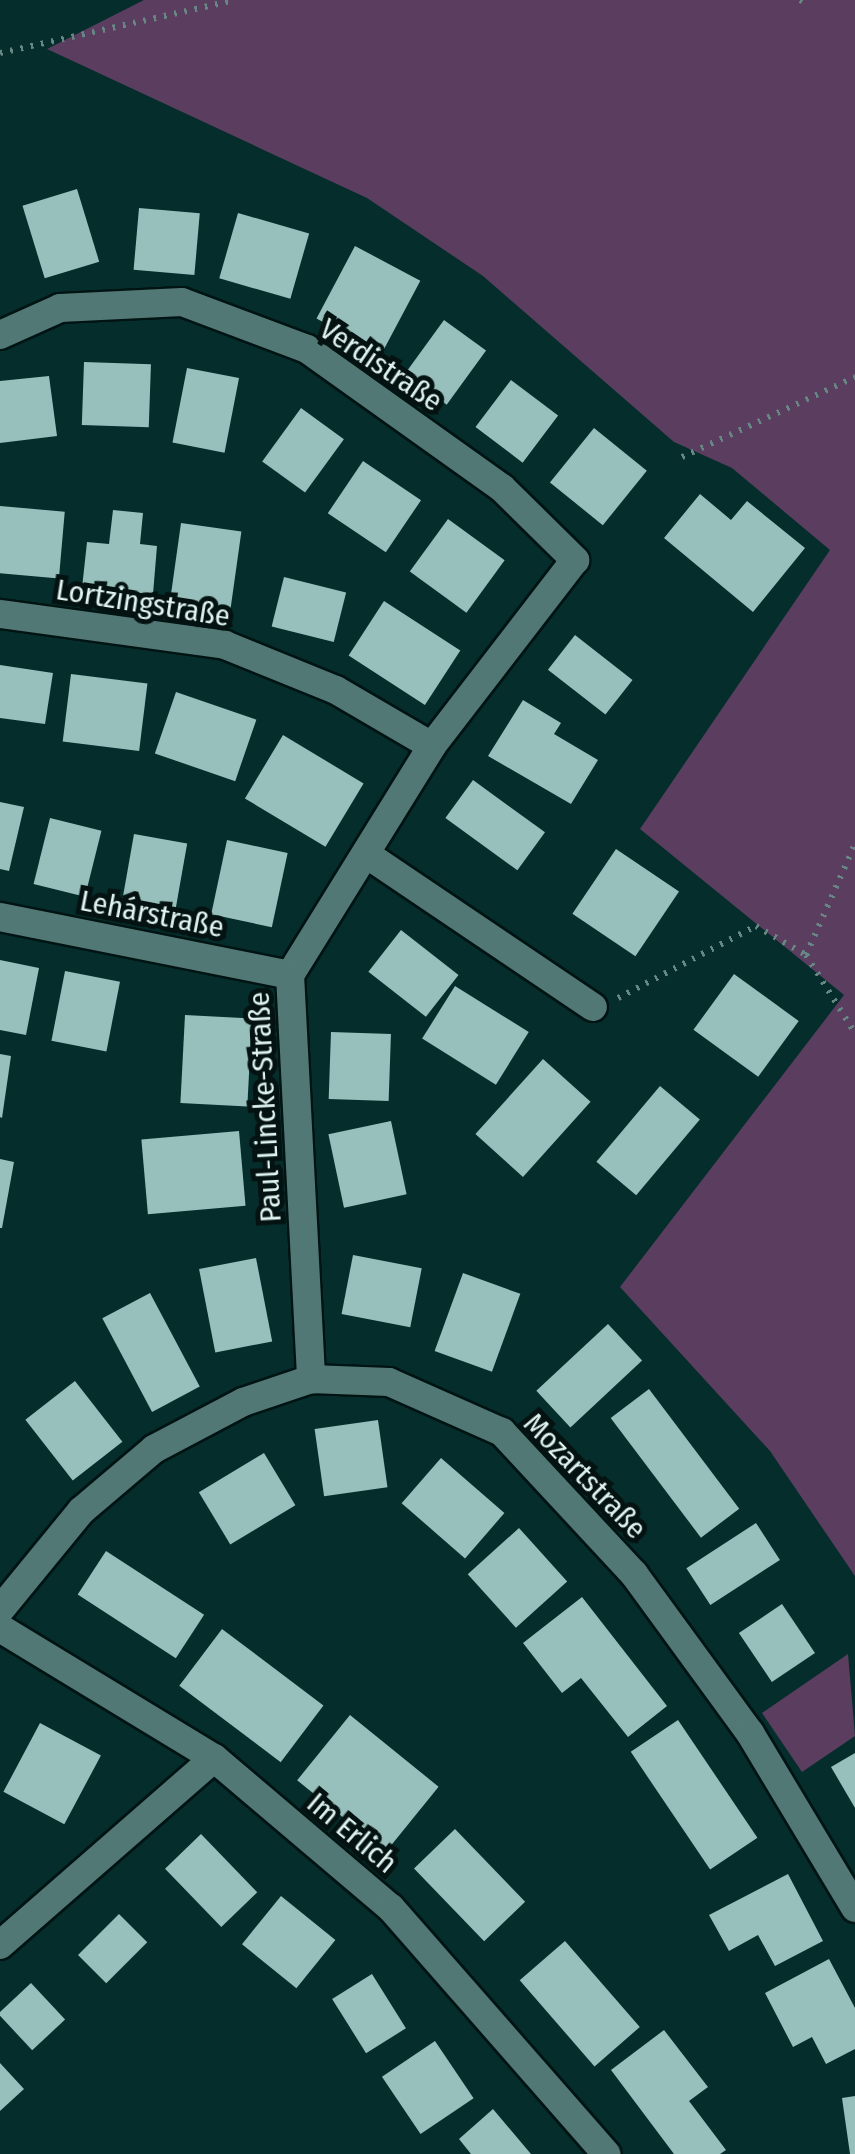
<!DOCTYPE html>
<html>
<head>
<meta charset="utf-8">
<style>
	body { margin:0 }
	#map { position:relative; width:855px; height:2154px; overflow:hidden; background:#042d2b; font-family:"Fira Sans Condensed",sans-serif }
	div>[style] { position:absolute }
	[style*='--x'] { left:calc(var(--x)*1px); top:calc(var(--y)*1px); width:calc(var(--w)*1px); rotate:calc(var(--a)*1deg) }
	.green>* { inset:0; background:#5b3e5f }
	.building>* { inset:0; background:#97bfbc; transform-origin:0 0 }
	.path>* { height:6px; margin-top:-3px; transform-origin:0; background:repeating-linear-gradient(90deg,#678785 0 2.5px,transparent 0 10.5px) }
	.roads { filter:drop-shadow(2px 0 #001413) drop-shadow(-2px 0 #001413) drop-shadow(0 2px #001413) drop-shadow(0 -2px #001413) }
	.minor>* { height:28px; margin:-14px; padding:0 14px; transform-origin:14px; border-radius:14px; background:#527875 }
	span { translate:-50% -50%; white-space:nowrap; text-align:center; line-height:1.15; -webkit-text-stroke:10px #041211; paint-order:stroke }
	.street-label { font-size:30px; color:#dff4f2 }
</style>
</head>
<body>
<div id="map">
	<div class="green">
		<i style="clip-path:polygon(144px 0,855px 0,855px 1576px,770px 1451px,620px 1287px,844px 995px,640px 829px,830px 550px,732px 468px,674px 442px,483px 276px,367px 198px,47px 49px)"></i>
		<i style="clip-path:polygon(848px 1654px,855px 1736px,802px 1772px,762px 1713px)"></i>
	</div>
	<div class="building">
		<i style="left:77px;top:189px;width:76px;height:57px;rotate:73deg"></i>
		<i style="left:139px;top:208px;width:61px;height:62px;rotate:5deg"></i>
		<i style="left:238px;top:213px;width:74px;height:68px;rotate:16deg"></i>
		<i style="left:355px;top:246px;width:74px;height:82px;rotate:28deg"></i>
		<i style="left:444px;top:320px;width:52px;height:67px;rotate:36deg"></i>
		<i style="left:84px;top:362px;width:67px;height:63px;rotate:2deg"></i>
		<i style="left:187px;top:368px;width:53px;height:76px;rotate:11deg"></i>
		<i style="clip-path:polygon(49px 376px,57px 436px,0 443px,0 381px)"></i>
		<i style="left:511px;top:380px;width:59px;height:59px;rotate:37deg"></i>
		<i style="left:301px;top:408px;width:53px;height:66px;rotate:36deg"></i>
		<i style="left:594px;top:428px;width:68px;height:70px;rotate:39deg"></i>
		<i style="left:363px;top:461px;width:70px;height:63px;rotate:34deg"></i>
		<i style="clip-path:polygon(700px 494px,731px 520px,747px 501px,805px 548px,753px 612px,664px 538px)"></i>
		<i style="left:0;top:506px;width:65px;height:67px;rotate:5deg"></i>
		<i style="clip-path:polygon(113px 510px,143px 513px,140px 544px,157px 546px,153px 594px,82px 588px,87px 542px,109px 544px)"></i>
		<i style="left:448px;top:519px;width:70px;height:65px;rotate:36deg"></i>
		<i style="left:181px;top:523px;width:61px;height:77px;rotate:8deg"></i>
		<i style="left:284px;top:577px;width:64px;height:51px;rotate:14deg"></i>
		<i style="left:384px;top:601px;width:91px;height:65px;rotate:33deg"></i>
		<i style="left:575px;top:635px;width:73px;height:44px;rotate:38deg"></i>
		<i style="clip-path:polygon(0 665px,53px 673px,45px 724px,0 718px)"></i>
		<i style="left:71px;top:674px;width:77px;height:68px;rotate:7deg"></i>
		<i style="left:176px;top:692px;width:85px;height:65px;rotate:19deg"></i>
		<i style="clip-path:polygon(523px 700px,561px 723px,554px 734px,598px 760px,571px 804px,488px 756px)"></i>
		<i style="left:283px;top:735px;width:94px;height:74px;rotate:31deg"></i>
		<i style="left:473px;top:780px;width:89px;height:47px;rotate:36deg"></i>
		<i style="clip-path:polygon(0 802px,24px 807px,9px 871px,0 869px)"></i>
		<i style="left:50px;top:818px;width:53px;height:68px;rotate:14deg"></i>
		<i style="left:134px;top:834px;width:54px;height:65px;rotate:10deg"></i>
		<i style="left:227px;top:840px;width:62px;height:76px;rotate:12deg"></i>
		<i style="left:616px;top:849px;width:76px;height:78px;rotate:34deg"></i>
		<i style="left:401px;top:930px;width:73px;height:53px;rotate:38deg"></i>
		<i style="clip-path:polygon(0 960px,39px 968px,26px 1035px,0 1030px)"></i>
		<i style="left:65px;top:971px;width:56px;height:71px;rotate:11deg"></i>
		<i style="left:734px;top:974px;width:80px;height:69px;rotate:36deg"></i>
		<i style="left:455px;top:986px;width:87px;height:62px;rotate:32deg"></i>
		<i style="left:185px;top:1015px;width:67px;height:88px;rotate:3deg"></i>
		<i style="left:331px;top:1032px;width:60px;height:67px;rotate:2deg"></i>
		<i style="clip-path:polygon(0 1054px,11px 1056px,2px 1118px,0 1117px)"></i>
		<i style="left:543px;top:1059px;width:64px;height:101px;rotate:42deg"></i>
		<i style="left:660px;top:1086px;width:52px;height:99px;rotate:40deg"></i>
		<i style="left:391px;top:1121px;width:75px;height:64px;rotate:78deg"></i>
		<i style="left:239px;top:1131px;width:75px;height:98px;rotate:85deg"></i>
		<i style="clip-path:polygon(0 1159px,14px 1162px,2px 1228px,0 1228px)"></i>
		<i style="left:353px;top:1255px;width:70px;height:60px;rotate:11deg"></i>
		<i style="left:256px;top:1258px;width:85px;height:58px;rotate:79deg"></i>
		<i style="left:463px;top:1273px;width:61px;height:83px;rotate:20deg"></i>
		<i style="left:150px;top:1293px;width:106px;height:54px;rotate:62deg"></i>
		<i style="left:608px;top:1324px;width:50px;height:98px;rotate:47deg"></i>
		<i style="left:75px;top:1381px;width:77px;height:63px;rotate:52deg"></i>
		<i style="left:649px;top:1389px;width:150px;height:48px;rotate:53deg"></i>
		<i style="left:378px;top:1420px;width:68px;height:64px;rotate:82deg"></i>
		<i style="left:264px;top:1453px;width:61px;height:76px;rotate:59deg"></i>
		<i style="left:441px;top:1458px;width:84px;height:60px;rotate:41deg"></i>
		<i style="left:756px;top:1523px;width:44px;height:83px;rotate:57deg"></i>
		<i style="left:519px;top:1528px;width:72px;height:69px;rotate:48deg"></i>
		<i style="left:106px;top:1551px;width:117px;height:52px;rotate:33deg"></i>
		<i style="clip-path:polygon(582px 1597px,667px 1706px,628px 1737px,581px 1678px,562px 1693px,523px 1643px)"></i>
		<i style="left:782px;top:1604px;width:59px;height:52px;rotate:56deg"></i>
		<i style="left:222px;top:1629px;width:127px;height:71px;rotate:37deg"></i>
		<i style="left:350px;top:1715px;width:114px;height:84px;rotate:39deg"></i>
		<i style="left:678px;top:1720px;width:142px;height:57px;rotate:56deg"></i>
		<i style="left:40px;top:1723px;width:69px;height:78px;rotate:28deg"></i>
		<i style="clip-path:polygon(855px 1753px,855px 1808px,831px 1767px)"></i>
		<i style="left:455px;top:1829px;width:101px;height:57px;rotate:46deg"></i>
		<i style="left:201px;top:1834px;width:81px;height:50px;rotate:46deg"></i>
		<i style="clip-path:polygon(788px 1874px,823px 1941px,775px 1966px,758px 1935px,729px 1951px,709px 1915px)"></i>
		<i style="left:281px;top:1896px;width:70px;height:62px;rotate:39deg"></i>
		<i style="left:119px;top:1914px;width:40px;height:58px;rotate:45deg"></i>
		<i style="left:565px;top:1941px;width:114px;height:60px;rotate:49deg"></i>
		<i style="clip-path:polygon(829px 1959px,855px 2008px,855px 2049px,826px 2064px,812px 2037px,793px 2047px,765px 1993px)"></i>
		<i style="left:372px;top:1974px;width:64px;height:47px;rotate:58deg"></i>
		<i style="left:31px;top:1983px;width:50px;height:45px;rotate:47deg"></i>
		<i style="clip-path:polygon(664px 2030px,708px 2087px,689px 2101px,726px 2150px,720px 2154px,674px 2154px,611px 2070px)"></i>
		<i style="left:435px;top:2041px;width:69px;height:64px;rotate:56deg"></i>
		<i style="clip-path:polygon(0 2063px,24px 2089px,0 2111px)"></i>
		<i style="clip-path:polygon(855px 2096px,855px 2154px,850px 2154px,842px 2098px)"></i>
		<i style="clip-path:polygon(493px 2109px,531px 2154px,471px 2154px,459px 2139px)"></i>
	</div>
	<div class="path">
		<i style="--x:800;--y:0;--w:7;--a:27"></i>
		<i style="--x:0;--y:53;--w:241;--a:-12.7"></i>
		<i style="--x:682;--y:457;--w:191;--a:-24.8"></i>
		<i style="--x:806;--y:955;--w:92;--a:57.9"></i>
		<i style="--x:618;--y:998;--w:156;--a:-27.6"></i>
		<i style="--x:756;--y:926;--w:58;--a:30.1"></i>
		<i style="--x:806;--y:955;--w:121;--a:-66.2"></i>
	</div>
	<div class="roads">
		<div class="minor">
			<i style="--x:0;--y:335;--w:66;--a:-24.2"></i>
			<i style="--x:60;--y:308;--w:122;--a:-2.8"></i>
			<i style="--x:182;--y:302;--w:134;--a:20.6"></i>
			<i style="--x:307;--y:349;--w:239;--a:35.5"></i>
			<i style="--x:502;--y:488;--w:103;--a:44.6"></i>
			<i style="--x:575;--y:560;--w:235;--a:127.6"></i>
			<i style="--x:432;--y:746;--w:269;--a:121.8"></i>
			<i style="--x:290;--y:975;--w:405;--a:87"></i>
			<i style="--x:0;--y:614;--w:227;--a:7.8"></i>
			<i style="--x:225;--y:645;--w:120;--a:22.1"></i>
			<i style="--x:336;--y:690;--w:111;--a:30.3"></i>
			<i style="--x:369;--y:856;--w:270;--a:34"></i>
			<i style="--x:0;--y:917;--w:296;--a:11.3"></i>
			<i style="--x:0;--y:1610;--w:128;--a:-50.7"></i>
			<i style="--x:81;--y:1511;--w:96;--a:-40.3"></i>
			<i style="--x:154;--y:1449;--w:101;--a:-27.8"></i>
			<i style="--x:243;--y:1402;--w:72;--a:-18.7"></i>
			<i style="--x:311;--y:1379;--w:78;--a:2.2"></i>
			<i style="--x:389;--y:1382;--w:124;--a:23.9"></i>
			<i style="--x:502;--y:1432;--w:194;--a:47.1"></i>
			<i style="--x:634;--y:1574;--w:197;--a:53.9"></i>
			<i style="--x:750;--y:1733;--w:204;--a:59"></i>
			<i style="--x:0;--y:1628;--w:250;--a:31.3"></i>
			<i style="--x:214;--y:1758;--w:232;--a:40.3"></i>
			<i style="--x:391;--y:1908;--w:327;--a:48.8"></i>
			<i style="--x:0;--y:1945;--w:284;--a:-41.1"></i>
		</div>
	</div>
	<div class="street-label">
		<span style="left:381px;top:365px;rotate:34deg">Verdistraße</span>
		<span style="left:143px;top:603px;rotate:9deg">Lortzingstraße</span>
		<span style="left:152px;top:914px;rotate:11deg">Lehárstraße</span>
		<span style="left:265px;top:1107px;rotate:-93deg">Paul-Lincke-Straße</span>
		<span style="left:585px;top:1476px;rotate:46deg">Mozartstraße</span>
		<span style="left:352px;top:1833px;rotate:40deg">Im Erlich</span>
	</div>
</div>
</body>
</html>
